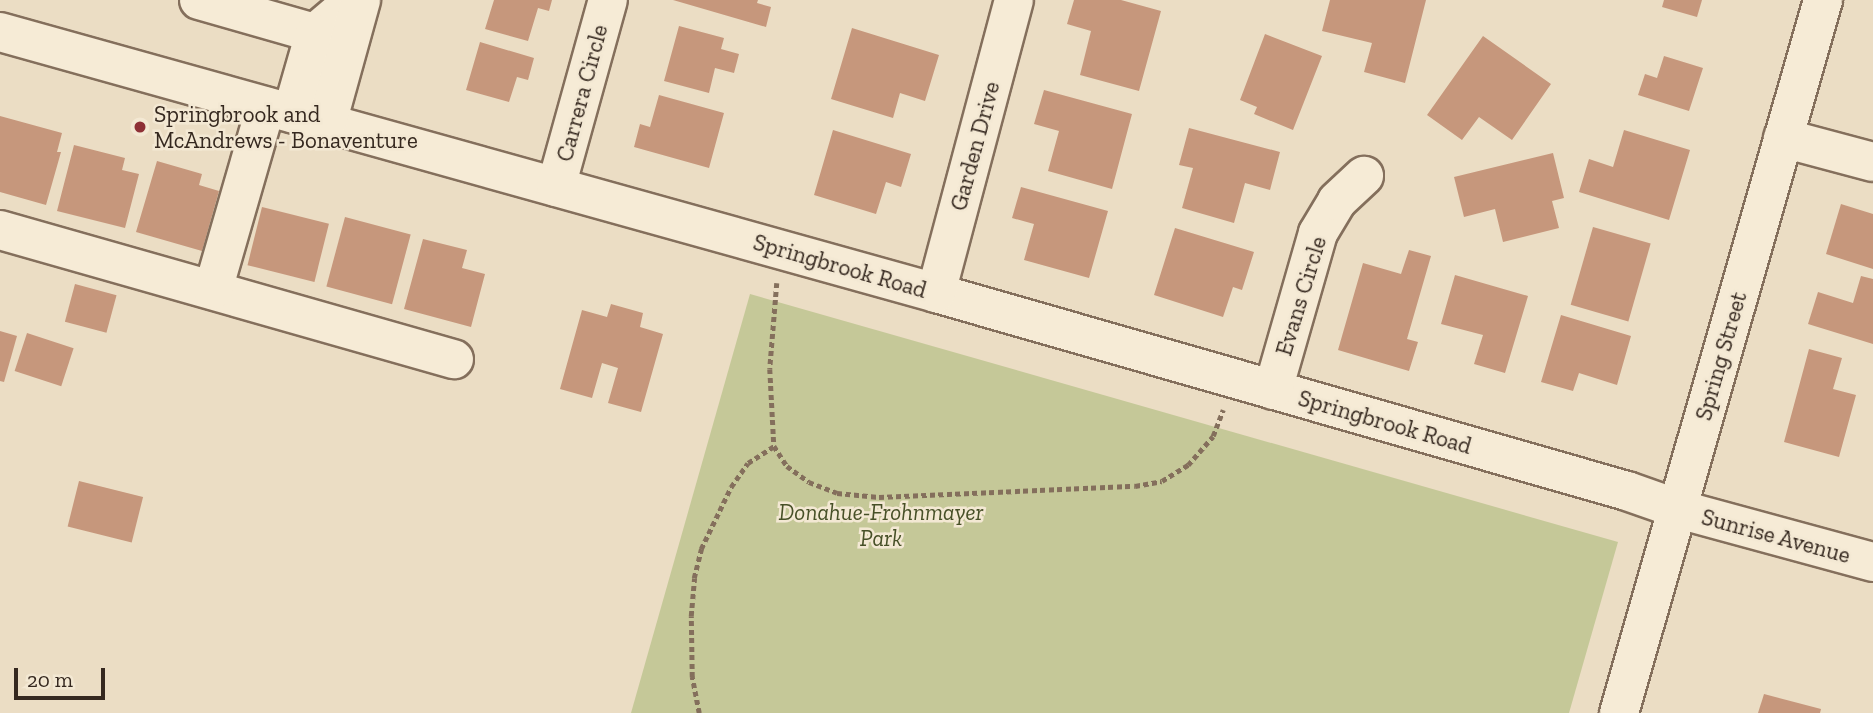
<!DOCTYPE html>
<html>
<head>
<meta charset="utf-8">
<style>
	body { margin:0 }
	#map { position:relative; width:1873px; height:713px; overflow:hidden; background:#ebddc4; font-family:"Zilla Slab",serif }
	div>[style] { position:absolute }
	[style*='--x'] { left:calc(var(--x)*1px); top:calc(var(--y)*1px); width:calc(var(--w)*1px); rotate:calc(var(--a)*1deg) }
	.green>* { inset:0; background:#c5c898 }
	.building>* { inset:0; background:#c6977c; transform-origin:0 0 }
	.path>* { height:4.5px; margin-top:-2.25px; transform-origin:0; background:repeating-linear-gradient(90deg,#846f5c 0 5px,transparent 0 8.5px) }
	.roads { filter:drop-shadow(2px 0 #846f5c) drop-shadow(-2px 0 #846f5c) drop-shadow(0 2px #846f5c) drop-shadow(0 -2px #846f5c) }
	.minor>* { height:38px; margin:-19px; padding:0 19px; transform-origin:19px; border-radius:19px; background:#f6ebd6 }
	.dots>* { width:19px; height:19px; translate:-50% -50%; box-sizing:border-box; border:4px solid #f3e8d3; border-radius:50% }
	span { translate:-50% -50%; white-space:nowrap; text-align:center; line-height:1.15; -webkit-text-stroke:5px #f3e8d3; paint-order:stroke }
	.street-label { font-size:23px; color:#35281f }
	.poi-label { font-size:23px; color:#35281f }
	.left { translate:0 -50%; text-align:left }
	.park-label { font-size:23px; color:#475027; font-style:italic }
	.scale { position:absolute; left:14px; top:668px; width:91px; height:32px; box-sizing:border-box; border:4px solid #35281f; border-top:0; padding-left:9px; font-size:21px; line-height:24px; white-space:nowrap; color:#35281f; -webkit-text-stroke:5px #f3e8d3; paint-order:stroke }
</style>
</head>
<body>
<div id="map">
	<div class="green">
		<i style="clip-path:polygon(750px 294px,1618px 542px,1569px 713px,631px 713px)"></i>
	</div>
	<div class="building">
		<i style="clip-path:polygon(494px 0,552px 0,549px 11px,538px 8px,528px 41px,485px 29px)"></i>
		<i style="clip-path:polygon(673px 0,758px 0,757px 3px,771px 7px,766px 27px)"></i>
		<i style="clip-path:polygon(1074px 0,1121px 0,1161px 11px,1139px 91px,1080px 75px,1091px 31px,1067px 24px)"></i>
		<i style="clip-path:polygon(1330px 0,1426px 0,1405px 83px,1364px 72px,1372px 43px,1322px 31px)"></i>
		<i style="clip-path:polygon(1664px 0,1702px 0,1697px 17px,1662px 7px)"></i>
		<i style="clip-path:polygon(679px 26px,724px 38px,721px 49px,739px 54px,734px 73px,715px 68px,709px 93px,664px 81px)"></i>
		<i style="clip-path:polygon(852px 28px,939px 55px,925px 101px,900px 93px,893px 118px,831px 99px)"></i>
		<i style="clip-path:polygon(1265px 34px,1322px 56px,1293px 130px,1254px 114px,1257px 107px,1240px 100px)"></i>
		<i style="clip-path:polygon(1483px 36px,1551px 84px,1512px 140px,1479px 117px,1462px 140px,1427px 115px)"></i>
		<i style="clip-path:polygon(480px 42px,534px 58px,528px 80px,517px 77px,509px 102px,466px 90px)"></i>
		<i style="clip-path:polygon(1664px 56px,1703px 68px,1689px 111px,1638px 95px,1645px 74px,1657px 78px)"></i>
		<i style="clip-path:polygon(1044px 90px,1132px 114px,1112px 189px,1048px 171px,1059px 131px,1034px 124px)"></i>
		<i style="clip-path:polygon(659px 95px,724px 113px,709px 168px,634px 147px,640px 124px,650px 127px)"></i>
		<i style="clip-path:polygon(0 116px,62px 133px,57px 152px,61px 152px,46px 205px,0 192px)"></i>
		<i style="clip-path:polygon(1189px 128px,1280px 152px,1270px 190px,1245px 183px,1234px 223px,1182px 208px,1193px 168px,1179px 165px)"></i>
		<i style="clip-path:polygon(833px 130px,911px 154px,901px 187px,886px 182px,876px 214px,814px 195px)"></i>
		<i style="clip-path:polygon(1624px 130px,1690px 150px,1669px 220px,1579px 192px,1589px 159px,1613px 167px)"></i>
		<i style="clip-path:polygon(74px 145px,125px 158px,122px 170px,139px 174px,125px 228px,57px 211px)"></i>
		<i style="clip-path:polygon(1553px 153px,1564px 198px,1552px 201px,1559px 228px,1503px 242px,1495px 209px,1464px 217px,1454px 177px)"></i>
		<i style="clip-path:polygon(157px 161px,202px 174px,199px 185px,219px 191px,202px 251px,136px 232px)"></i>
		<i style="clip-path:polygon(1021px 187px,1108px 211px,1089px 278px,1024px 260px,1034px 224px,1012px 218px)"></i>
		<i style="clip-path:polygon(1841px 204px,1873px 214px,1873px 269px,1826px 254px)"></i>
		<i style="left:262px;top:207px;width:69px;height:60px;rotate:14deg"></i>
		<i style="left:345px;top:217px;width:68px;height:72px;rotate:15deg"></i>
		<i style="left:1593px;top:227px;width:60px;height:81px;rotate:16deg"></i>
		<i style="clip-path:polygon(1175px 228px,1254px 252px,1242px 290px,1233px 287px,1223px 317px,1154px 295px)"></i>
		<i style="clip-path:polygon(423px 239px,467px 250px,462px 268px,485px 274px,471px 327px,404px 309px)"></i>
		<i style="clip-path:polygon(1409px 250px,1431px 256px,1407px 339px,1418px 342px,1409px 371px,1338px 350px,1363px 263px,1401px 274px)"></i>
		<i style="clip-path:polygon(1455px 275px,1528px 296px,1505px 373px,1474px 364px,1483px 335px,1441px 324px)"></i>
		<i style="clip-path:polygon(1861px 276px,1873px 279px,1873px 344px,1808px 324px,1818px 292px,1853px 303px)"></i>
		<i style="left:75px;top:284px;width:43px;height:39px;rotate:15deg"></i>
		<i style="clip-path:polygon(611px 304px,643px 313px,640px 327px,663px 334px,641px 412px,608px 403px,618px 368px,602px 363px,592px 398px,560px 389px,582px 310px,607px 317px)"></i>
		<i style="clip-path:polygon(1561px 315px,1631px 336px,1617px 385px,1579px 373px,1573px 391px,1541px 382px)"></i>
		<i style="clip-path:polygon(0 331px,17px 336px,4px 382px,0 381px)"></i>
		<i style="left:27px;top:333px;width:49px;height:40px;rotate:18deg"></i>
		<i style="clip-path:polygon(1809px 349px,1842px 358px,1833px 389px,1856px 395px,1839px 457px,1784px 442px)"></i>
		<i style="left:79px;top:481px;width:66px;height:47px;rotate:14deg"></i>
		<i style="clip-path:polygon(1764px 694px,1821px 709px,1820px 713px,1758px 713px)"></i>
	</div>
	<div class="path">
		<i style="--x:777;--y:283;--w:86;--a:94.7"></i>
		<i style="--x:770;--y:369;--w:77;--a:87"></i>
		<i style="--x:774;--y:446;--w:24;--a:57"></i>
		<i style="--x:787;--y:466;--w:27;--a:36"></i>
		<i style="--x:809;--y:482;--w:30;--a:21"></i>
		<i style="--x:837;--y:493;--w:42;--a:5.4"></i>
		<i style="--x:879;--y:497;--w:256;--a:-2.5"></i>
		<i style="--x:1135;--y:486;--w:27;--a:-10"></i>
		<i style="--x:1162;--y:481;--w:31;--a:-32"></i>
		<i style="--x:1188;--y:465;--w:38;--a:-49"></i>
		<i style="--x:1213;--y:436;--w:28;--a:-69"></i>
		<i style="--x:699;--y:713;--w:37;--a:-101"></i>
		<i style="--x:692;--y:677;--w:61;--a:-90.9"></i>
		<i style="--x:691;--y:616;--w:38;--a:-85"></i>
		<i style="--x:694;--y:578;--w:30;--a:-76"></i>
		<i style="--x:701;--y:549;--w:69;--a:-64.2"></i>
		<i style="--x:731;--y:487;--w:29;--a:-55"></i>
		<i style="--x:748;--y:463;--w:31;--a:-33"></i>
	</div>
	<div class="roads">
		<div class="minor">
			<i style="--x:199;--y:0;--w:121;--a:15.9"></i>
			<i style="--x:315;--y:33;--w:51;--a:-40.2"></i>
			<i style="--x:0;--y:32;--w:972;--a:15.58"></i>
			<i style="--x:936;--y:293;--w:719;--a:15.99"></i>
			<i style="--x:1627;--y:491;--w:54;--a:19.4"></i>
			<i style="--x:1678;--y:509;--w:202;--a:15.2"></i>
			<i style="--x:292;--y:113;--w:83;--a:-74"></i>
			<i style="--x:327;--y:123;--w:128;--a:-74.5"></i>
			<i style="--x:1783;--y:138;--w:93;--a:14.9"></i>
			<i style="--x:556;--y:187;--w:194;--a:-74.5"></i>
			<i style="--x:0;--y:230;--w:472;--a:15.9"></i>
			<i style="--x:213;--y:290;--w:191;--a:-73.9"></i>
			<i style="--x:936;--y:293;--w:303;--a:-75.1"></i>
			<i style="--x:1273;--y:390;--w:163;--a:-74"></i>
			<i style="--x:1318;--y:233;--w:37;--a:-59"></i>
			<i style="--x:1337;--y:201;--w:37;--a:-43"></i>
			<i style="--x:1619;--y:713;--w:742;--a:-74.03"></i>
		</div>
	</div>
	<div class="dots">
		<i style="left:140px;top:127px;background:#8e3036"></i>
	</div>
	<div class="street-label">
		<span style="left:582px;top:93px;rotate:-75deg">Carrera Circle</span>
		<span style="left:975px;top:146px;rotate:-75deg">Garden Drive</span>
		<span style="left:840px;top:266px;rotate:16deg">Springbrook Road</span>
		<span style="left:1301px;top:296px;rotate:-73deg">Evans Circle</span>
		<span style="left:1721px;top:356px;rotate:-74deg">Spring Street</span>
		<span style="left:1385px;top:422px;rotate:16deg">Springbrook Road</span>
		<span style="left:1776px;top:536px;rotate:15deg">Sunrise Avenue</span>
	</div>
	<div class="poi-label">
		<span class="left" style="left:154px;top:127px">Springbrook and<br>McAndrews - Bonaventure</span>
	</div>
	<div class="park-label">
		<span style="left:881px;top:525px">Donahue-Frohnmayer<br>Park</span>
	</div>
	<div class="scale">20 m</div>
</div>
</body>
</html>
